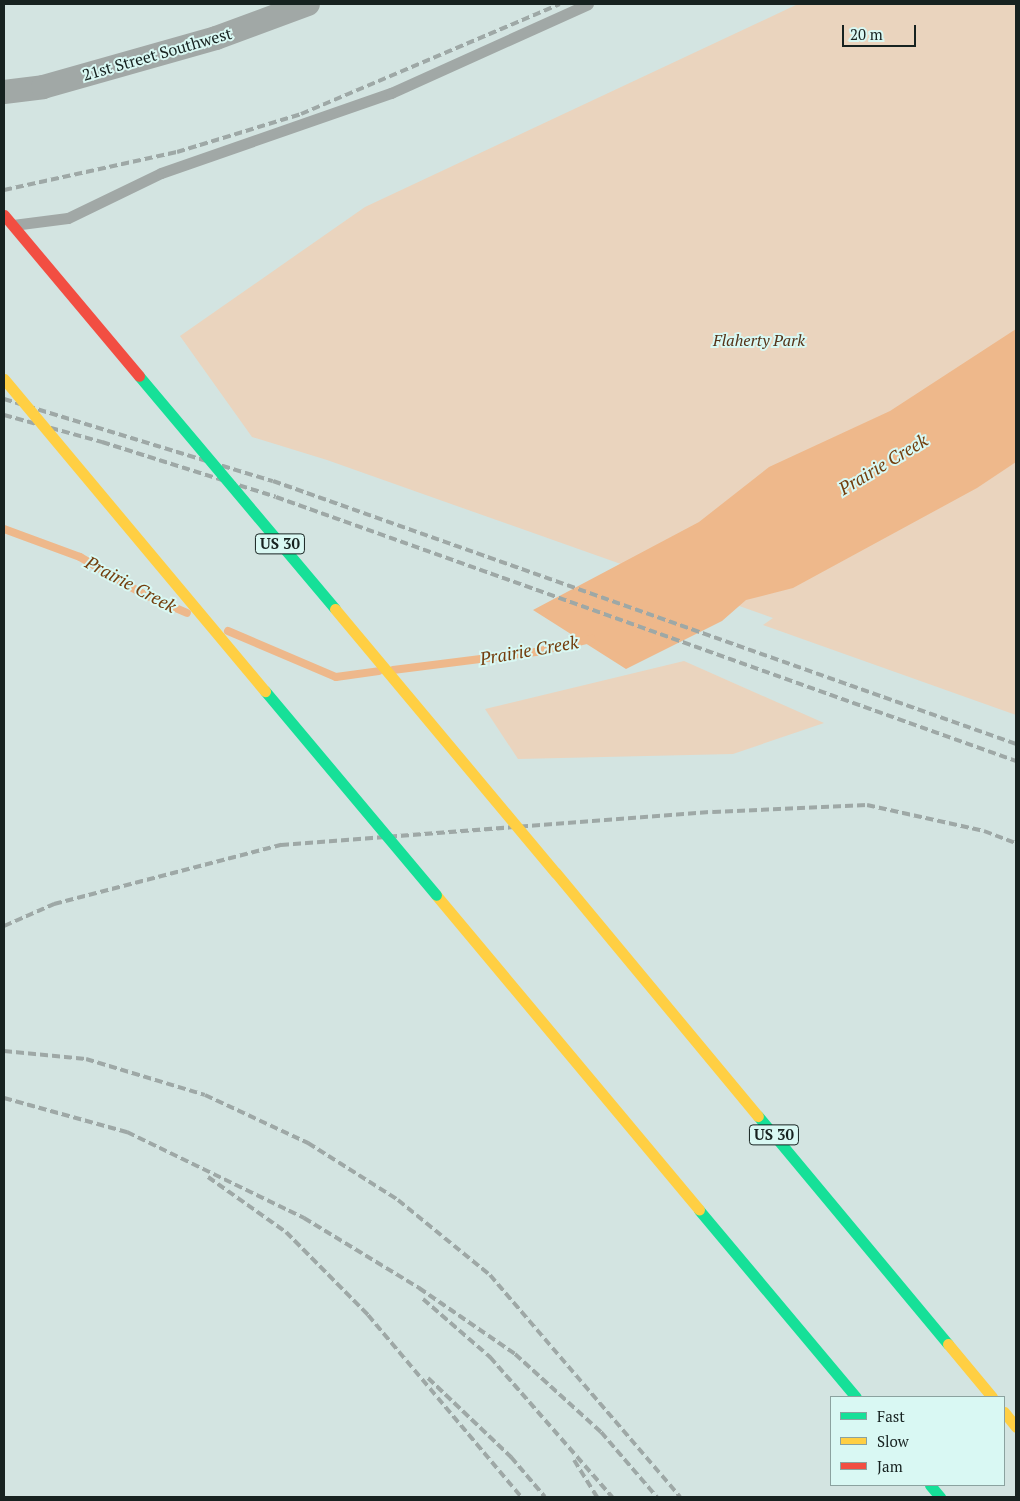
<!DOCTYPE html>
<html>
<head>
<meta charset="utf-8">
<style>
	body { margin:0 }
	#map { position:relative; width:1020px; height:1501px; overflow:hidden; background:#d3e4e1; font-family:"PT Serif",serif }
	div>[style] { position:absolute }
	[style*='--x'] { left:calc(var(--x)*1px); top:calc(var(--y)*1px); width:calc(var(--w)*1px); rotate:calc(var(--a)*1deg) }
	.green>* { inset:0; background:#ead4be }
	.water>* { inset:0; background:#eeb88b }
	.stream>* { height:8px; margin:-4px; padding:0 4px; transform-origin:4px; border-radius:4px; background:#eeb88b }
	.lane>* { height:11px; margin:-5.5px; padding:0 5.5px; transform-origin:5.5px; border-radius:5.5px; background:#a1a8a6 }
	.street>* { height:24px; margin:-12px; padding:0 12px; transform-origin:12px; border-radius:12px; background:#a1a8a6 }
	.fast>* { height:11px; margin:-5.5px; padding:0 5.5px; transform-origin:5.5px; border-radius:5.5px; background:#16e098 }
	.slow>* { height:11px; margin:-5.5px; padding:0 5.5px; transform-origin:5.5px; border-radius:5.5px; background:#ffcf43 }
	.rail>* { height:4px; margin-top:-2px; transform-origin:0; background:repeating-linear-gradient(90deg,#9ea8a6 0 8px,transparent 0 12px) }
	.fast-bridge>* { height:11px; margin:-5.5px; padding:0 5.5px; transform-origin:5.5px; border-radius:5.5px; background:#16e098 }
	.slow-bridge>* { height:11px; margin:-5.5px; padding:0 5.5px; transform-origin:5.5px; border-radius:5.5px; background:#ffcf43 }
	.jam-bridge>* { height:11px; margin:-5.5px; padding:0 5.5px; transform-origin:5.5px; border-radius:5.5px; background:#f24e42 }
	span { translate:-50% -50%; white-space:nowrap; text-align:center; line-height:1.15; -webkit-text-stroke:4px #d9f8f3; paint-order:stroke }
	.shield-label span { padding:1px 4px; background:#d9f8f3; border:1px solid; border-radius:4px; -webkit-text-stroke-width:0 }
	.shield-label { font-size:15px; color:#172220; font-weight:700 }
	.street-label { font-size:16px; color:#172220 }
	.park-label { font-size:16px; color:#553318; font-style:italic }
	.water-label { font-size:18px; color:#733e0d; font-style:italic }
	.frame { position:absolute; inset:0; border:5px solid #172220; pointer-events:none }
	.legend { position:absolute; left:830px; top:1396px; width:175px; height:90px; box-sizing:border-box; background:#d9f8f3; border:1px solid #8ba29f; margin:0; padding:6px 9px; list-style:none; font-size:15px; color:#172220 }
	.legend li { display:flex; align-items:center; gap:10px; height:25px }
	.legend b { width:25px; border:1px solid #8ba29f }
	.scale { position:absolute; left:842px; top:25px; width:74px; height:22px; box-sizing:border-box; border:2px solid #172220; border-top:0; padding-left:6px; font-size:15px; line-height:18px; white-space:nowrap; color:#172220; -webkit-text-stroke:4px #d9f8f3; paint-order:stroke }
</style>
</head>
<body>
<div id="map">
	<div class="green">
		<i style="clip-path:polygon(798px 4px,1016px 4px,1016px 715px,763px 625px,773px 618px,327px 460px,252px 437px,180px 336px,365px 207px)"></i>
		<i style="clip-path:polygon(684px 661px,824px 723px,733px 754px,518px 759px,485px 709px)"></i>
	</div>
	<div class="water">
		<i style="clip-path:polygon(1016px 329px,1016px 462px,977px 488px,793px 588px,746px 600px,722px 621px,626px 669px,533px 610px,699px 522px,769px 467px,890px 411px)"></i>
	</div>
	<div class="stream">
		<i style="--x:4;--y:529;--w:81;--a:20.2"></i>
		<i style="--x:80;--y:557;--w:71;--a:30.5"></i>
		<i style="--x:141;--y:593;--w:50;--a:23.5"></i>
		<i style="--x:228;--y:631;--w:117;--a:23.1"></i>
		<i style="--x:336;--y:677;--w:43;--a:-7.9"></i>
		<i style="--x:393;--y:670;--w:144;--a:-7.2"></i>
		<i style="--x:536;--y:652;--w:57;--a:-13.3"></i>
	</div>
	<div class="lane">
		<i style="--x:13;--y:225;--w:55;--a:-7.3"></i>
		<i style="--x:68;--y:218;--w:103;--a:-25.8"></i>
		<i style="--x:161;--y:173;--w:244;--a:-19.2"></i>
		<i style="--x:391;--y:93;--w:216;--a:-24.3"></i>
	</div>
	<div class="street">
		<i style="--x:4;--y:92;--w:39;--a:-7"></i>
		<i style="--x:43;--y:87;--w:180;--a:-15.8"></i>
		<i style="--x:216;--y:38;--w:98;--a:-20.3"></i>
	</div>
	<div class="fast">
		<i style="--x:758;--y:1116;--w:297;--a:50.2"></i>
		<i style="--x:699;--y:1210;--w:244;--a:50"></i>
		<i style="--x:930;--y:1485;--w:16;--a:50"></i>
	</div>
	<div class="slow">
		<i style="--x:556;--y:873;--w:316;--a:50.3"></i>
		<i style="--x:436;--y:895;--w:410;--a:50.1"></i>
		<i style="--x:948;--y:1344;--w:69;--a:50.3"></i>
		<i style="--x:1004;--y:1412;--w:19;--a:51"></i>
	</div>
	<div class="rail">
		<i style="--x:4;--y:190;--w:177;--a:-12.4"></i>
		<i style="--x:177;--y:152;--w:130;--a:-17"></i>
		<i style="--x:301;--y:114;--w:281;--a:-23"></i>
		<i style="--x:4;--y:399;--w:281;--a:17"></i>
		<i style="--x:273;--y:481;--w:788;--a:19.49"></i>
		<i style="--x:4;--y:415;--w:102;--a:15.4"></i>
		<i style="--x:102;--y:442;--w:182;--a:17.5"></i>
		<i style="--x:276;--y:497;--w:786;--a:19.63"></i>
		<i style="--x:4;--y:926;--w:55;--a:-23.7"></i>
		<i style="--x:54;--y:904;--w:235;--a:-14.6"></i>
		<i style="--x:281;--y:845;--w:433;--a:-4.4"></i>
		<i style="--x:713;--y:812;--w:154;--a:-2.6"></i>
		<i style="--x:867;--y:805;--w:120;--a:12.5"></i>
		<i style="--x:984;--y:831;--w:34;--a:21"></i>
		<i style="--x:4;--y:1051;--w:82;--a:5.6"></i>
		<i style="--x:86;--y:1059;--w:124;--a:16.8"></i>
		<i style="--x:205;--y:1095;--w:114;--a:25"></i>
		<i style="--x:308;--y:1143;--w:107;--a:32.3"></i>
		<i style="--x:398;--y:1200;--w:119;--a:39.2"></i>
		<i style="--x:490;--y:1275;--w:292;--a:49.4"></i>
		<i style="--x:4;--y:1098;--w:128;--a:15.5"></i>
		<i style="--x:127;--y:1132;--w:197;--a:25.9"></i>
		<i style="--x:304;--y:1218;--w:135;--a:31.3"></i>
		<i style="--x:419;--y:1288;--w:116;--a:34.5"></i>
		<i style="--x:515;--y:1354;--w:116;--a:42.2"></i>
		<i style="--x:601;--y:1432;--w:86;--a:49.3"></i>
		<i style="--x:208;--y:1177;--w:95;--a:35.2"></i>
		<i style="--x:286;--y:1232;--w:117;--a:45.3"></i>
		<i style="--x:368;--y:1315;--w:238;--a:49.9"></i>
		<i style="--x:423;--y:1299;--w:89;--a:40.9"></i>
		<i style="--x:490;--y:1357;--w:186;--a:48.9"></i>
		<i style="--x:428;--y:1378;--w:115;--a:43.6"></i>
		<i style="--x:511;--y:1457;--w:52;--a:49.6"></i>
		<i style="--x:574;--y:1460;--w:44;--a:58.1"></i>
	</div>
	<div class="fast-bridge">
		<i style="--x:139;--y:376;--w:304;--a:49.9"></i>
		<i style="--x:265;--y:691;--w:266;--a:50"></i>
	</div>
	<div class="slow-bridge">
		<i style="--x:4;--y:379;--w:407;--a:50.1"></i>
		<i style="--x:335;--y:609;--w:344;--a:50.1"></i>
	</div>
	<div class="jam-bridge">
		<i style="--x:4;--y:215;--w:210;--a:50"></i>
	</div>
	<div class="shield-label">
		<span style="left:280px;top:544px">US 30</span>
		<span style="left:774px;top:1135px">US 30</span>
	</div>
	<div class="street-label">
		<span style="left:157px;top:54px;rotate:-16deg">21st Street Southwest</span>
	</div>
	<div class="park-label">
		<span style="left:759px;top:340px">Flaherty Park</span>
	</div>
	<div class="water-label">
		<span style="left:883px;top:464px;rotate:-31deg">Prairie Creek</span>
		<span style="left:131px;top:584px;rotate:28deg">Prairie Creek</span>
		<span style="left:529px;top:650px;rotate:-10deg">Prairie Creek</span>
	</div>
	<div class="frame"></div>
	<ul class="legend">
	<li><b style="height:6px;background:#16e098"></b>Fast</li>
	<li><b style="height:6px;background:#ffcf43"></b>Slow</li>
	<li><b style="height:6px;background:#f24e42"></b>Jam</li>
	</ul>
	<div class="scale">20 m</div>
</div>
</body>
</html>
